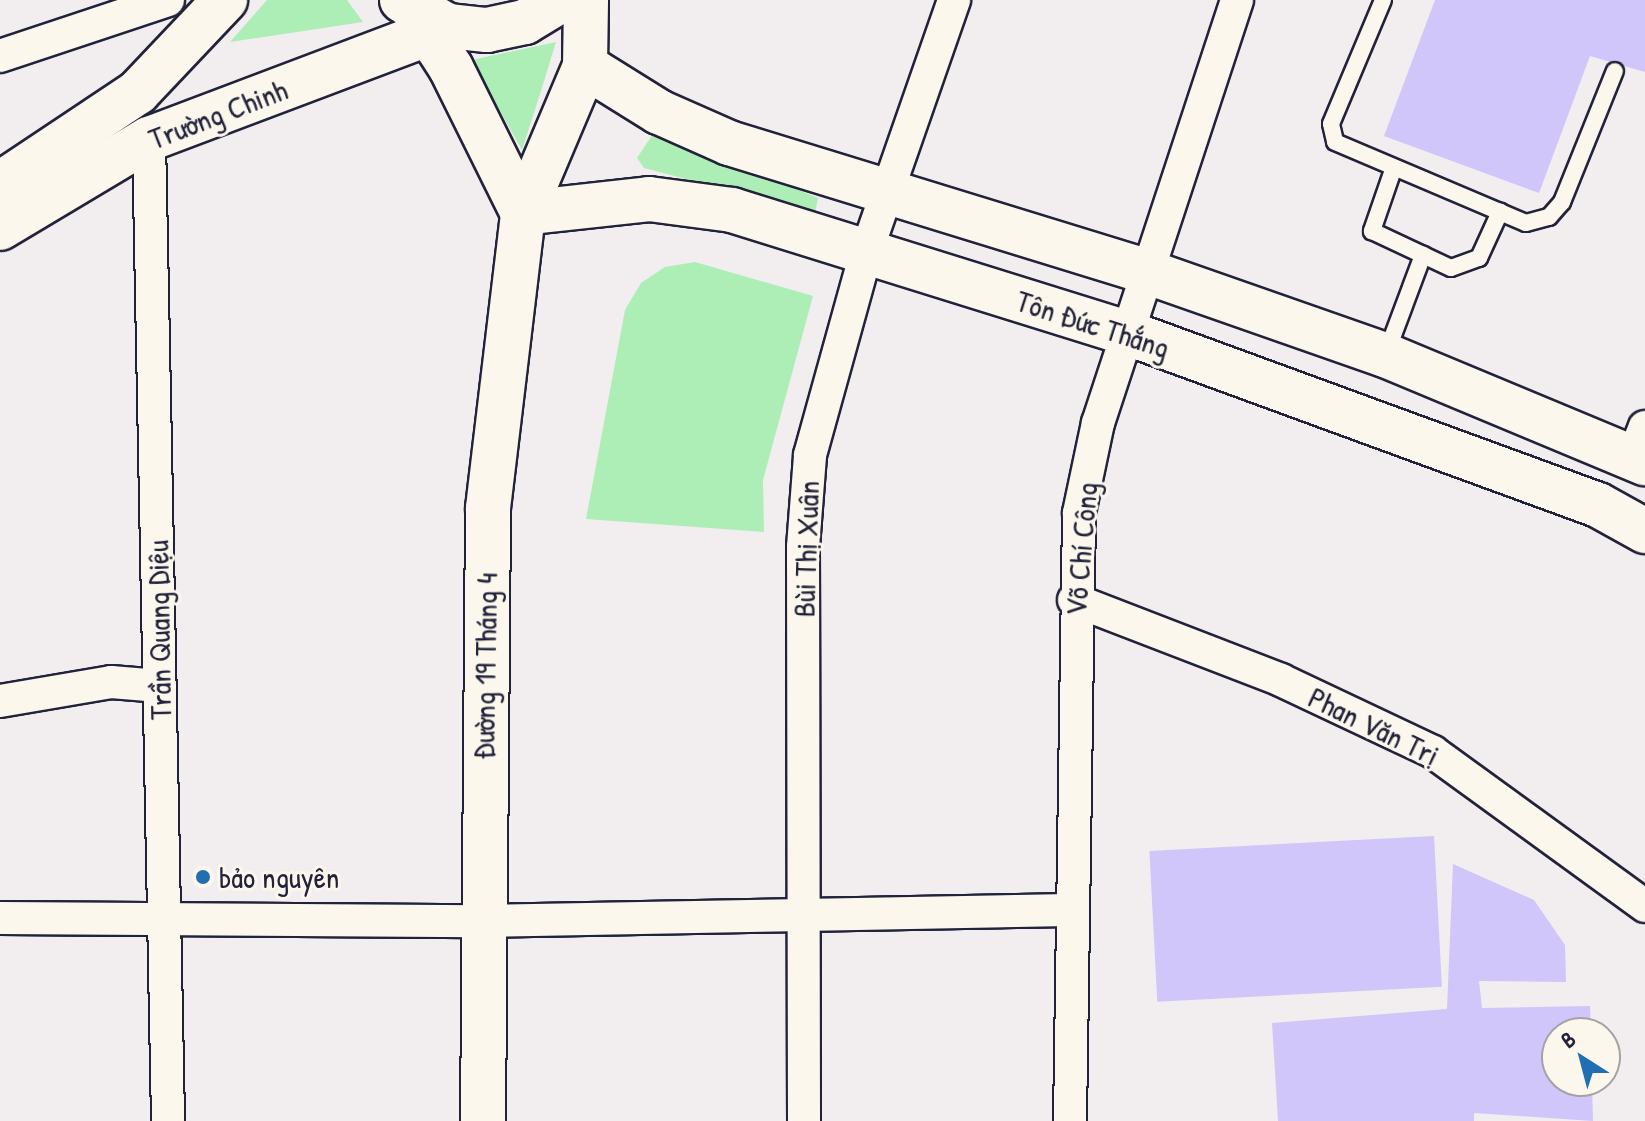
<!DOCTYPE html>
<html>
<head>
<meta charset="utf-8">
<style>
	body { margin:0 }
	#map { position:relative; width:1645px; height:1121px; overflow:hidden; background:#f2edef; font-family:"Patrick Hand",sans-serif }
	div>[style] { position:absolute }
	[style*='--x'] { left:calc(var(--x)*1px); top:calc(var(--y)*1px); width:calc(var(--w)*1px); rotate:calc(var(--a)*1deg) }
	.green>* { inset:0; background:#adeeb7 }
	.building>* { inset:0; background:#d0c6f9; transform-origin:0 0 }
	.roads { filter:drop-shadow(2px 0 #22223b) drop-shadow(-2px 0 #22223b) drop-shadow(0 2px #22223b) drop-shadow(0 -2px #22223b) }
	.service>* { height:16px; margin:-8px; padding:0 8px; transform-origin:8px; border-radius:8px; background:#fbf7ec }
	.minor>* { height:32px; margin:-16px; padding:0 16px; transform-origin:16px; border-radius:16px; background:#fbf7ec }
	.secondary>* { height:44px; margin:-22px; padding:0 22px; transform-origin:22px; border-radius:22px; background:#fbf7ec }
	.primary>* { height:44px; margin:-22px; padding:0 22px; transform-origin:22px; border-radius:22px; background:#fbf7ec }
	.trunk>* { height:44px; margin:-22px; padding:0 22px; transform-origin:22px; border-radius:22px; background:#fbf7ec }
	.dots>* { width:22px; height:22px; translate:-50% -50%; box-sizing:border-box; border:4px solid #fbf7ec; border-radius:50% }
	span { translate:-50% -50%; white-space:nowrap; text-align:center; line-height:1.15; -webkit-text-stroke:6px #fbf7ec; paint-order:stroke }
	.street-label { font-size:30px; color:#22223b }
	.poi-label { font-size:30px; color:#22223b }
	.left { translate:0 -50%; text-align:left }
	.north { position:absolute; left:1541px; top:1017px; width:80px; height:80px; box-sizing:border-box; background:#fbf7ec; border:2px solid #a4a2a5; border-radius:50%; rotate:324deg; font-size:22px; font-weight:700; line-height:32px; text-align:center; color:#22223b }
	.north::after { content:''; display:block; margin:auto; width:28px; height:36px; background:#1f6fb2; clip-path:polygon(50% 0,100% 100%,50% 72%,0 100%) }
</style>
</head>
<body>
<div id="map">
	<div class="green">
		<i style="clip-path:polygon(267px 0,347px 0,363px 22px,230px 42px)"></i>
		<i style="clip-path:polygon(556px 42px,540px 94px,522px 150px,471px 60px)"></i>
		<i style="clip-path:polygon(655px 131px,818px 198px,815px 213px,644px 168px,637px 158px)"></i>
		<i style="clip-path:polygon(695px 262px,813px 296px,763px 480px,764px 532px,586px 519px,625px 310px,641px 283px,665px 267px)"></i>
	</div>
	<div class="building">
		<i style="clip-path:polygon(1435px 0,1645px 0,1645px 72px,1590px 56px,1539px 193px,1384px 136px)"></i>
		<i style="left:1434px;top:836px;width:151px;height:285px;rotate:87deg"></i>
		<i style="clip-path:polygon(1453px 864px,1534px 900px,1565px 945px,1566px 982px,1479px 981px,1482px 1008px,1590px 1006px,1591px 1033px,1557px 1033px,1557px 1081px,1592px 1081px,1593px 1121px,1474px 1113px,1474px 1121px,1278px 1121px,1272px 1023px,1447px 1009px)"></i>
	</div>
	<div class="roads">
		<div class="service">
			<i style="--x:1383;--y:0;--w:134;--a:112.8"></i>
			<i style="--x:1331;--y:124;--w:18;--a:77"></i>
			<i style="--x:1335;--y:142;--w:207;--a:23"></i>
			<i style="--x:1526;--y:223;--w:24;--a:-15"></i>
			<i style="--x:1549;--y:217;--w:20;--a:-49"></i>
			<i style="--x:1562;--y:202;--w:141;--a:-68"></i>
			<i style="--x:1393;--y:170;--w:65;--a:109"></i>
			<i style="--x:1372;--y:231;--w:87;--a:25.1"></i>
			<i style="--x:1451;--y:268;--w:30;--a:-20"></i>
			<i style="--x:1479;--y:258;--w:51;--a:-65.5"></i>
			<i style="--x:1386;--y:354;--w:106;--a:-69.5"></i>
		</div>
		<div class="minor">
			<i style="--x:0;--y:56;--w:177;--a:-18.4"></i>
			<i style="--x:149;--y:139;--w:982;--a:88.89"></i>
			<i style="--x:1634;--y:455;--w:30;--a:-69"></i>
			<i style="--x:1074;--y:600;--w:222;--a:21.1"></i>
			<i style="--x:1281;--y:680;--w:168;--a:25.3"></i>
			<i style="--x:1433;--y:752;--w:262;--a:36"></i>
			<i style="--x:0;--y:701;--w:113;--a:-9.7"></i>
			<i style="--x:111;--y:682;--w:49;--a:4.7"></i>
			<i style="--x:0;--y:918;--w:480;--a:0.4"></i>
			<i style="--x:480;--y:921;--w:589;--a:-1.07"></i>
			<i style="--x:804;--y:1121;--w:574;--a:-90.1"></i>
			<i style="--x:803;--y:547;--w:92;--a:-85.6"></i>
			<i style="--x:810;--y:455;--w:210;--a:-74.5"></i>
			<i style="--x:866;--y:253;--w:268;--a:-70.8"></i>
			<i style="--x:1070;--y:1121;--w:608;--a:-89.15"></i>
			<i style="--x:1079;--y:513;--w:92;--a:-78.1"></i>
			<i style="--x:1098;--y:423;--w:445;--a:-71.8"></i>
		</div>
		<div class="secondary">
			<i style="--x:585;--y:66;--w:87;--a:31.9"></i>
			<i style="--x:659;--y:112;--w:77;--a:23.9"></i>
			<i style="--x:729;--y:143;--w:435;--a:17.1"></i>
			<i style="--x:1145;--y:271;--w:254;--a:19.3"></i>
			<i style="--x:1385;--y:355;--w:282;--a:22.6"></i>
			<i style="--x:523;--y:213;--w:127;--a:-6.3"></i>
			<i style="--x:649;--y:199;--w:84;--a:7.5"></i>
			<i style="--x:732;--y:210;--w:415;--a:17.3"></i>
			<i style="--x:1128;--y:333;--w:500;--a:20.1"></i>
			<i style="--x:1598;--y:505;--w:54;--a:29"></i>
		</div>
		<div class="primary">
			<i style="--x:413;--y:9;--w:70;--a:57.2"></i>
			<i style="--x:451;--y:68;--w:162;--a:63.6"></i>
			<i style="--x:483;--y:1121;--w:613;--a:-89.53"></i>
			<i style="--x:488;--y:508;--w:297;--a:-83.2"></i>
			<i style="--x:523;--y:213;--w:160;--a:-67.1"></i>
			<i style="--x:585;--y:66;--w:66;--a:-89.1"></i>
		</div>
		<div class="trunk">
			<i style="--x:402;--y:0;--w:53;--a:29.5"></i>
			<i style="--x:448;--y:26;--w:39;--a:6"></i>
			<i style="--x:487;--y:30;--w:39;--a:-12"></i>
			<i style="--x:525;--y:22;--w:42;--a:-31.4"></i>
			<i style="--x:0;--y:184;--w:166;--a:-33.7"></i>
			<i style="--x:138;--y:92;--w:127;--a:-46.6"></i>
			<i style="--x:0;--y:228;--w:174;--a:-30.9"></i>
			<i style="--x:149;--y:139;--w:320;--a:-20.7"></i>
		</div>
	</div>
	<div class="dots">
		<i style="left:203px;top:877px;background:#1f6fb2"></i>
	</div>
	<div class="street-label">
		<span style="left:218px;top:114px;rotate:-21deg">Trường Chinh</span>
		<span style="left:1093px;top:324px;rotate:18deg">Tôn Đức Thắng</span>
		<span style="left:806px;top:549px;rotate:-88deg">Bùi Thị Xuân</span>
		<span style="left:1081px;top:549px;rotate:-85deg">Võ Chí Công</span>
		<span style="left:159px;top:630px;rotate:-91deg">Trần Quang Diệu</span>
		<span style="left:485px;top:666px;rotate:-89deg">Đường 19 Tháng 4</span>
		<span style="left:1374px;top:726px;rotate:26deg">Phan Văn Trị</span>
	</div>
	<div class="poi-label">
		<span class="left" style="left:219px;top:877px">bảo nguyên</span>
	</div>
	<div class="north">B</div>
</div>
</body>
</html>
